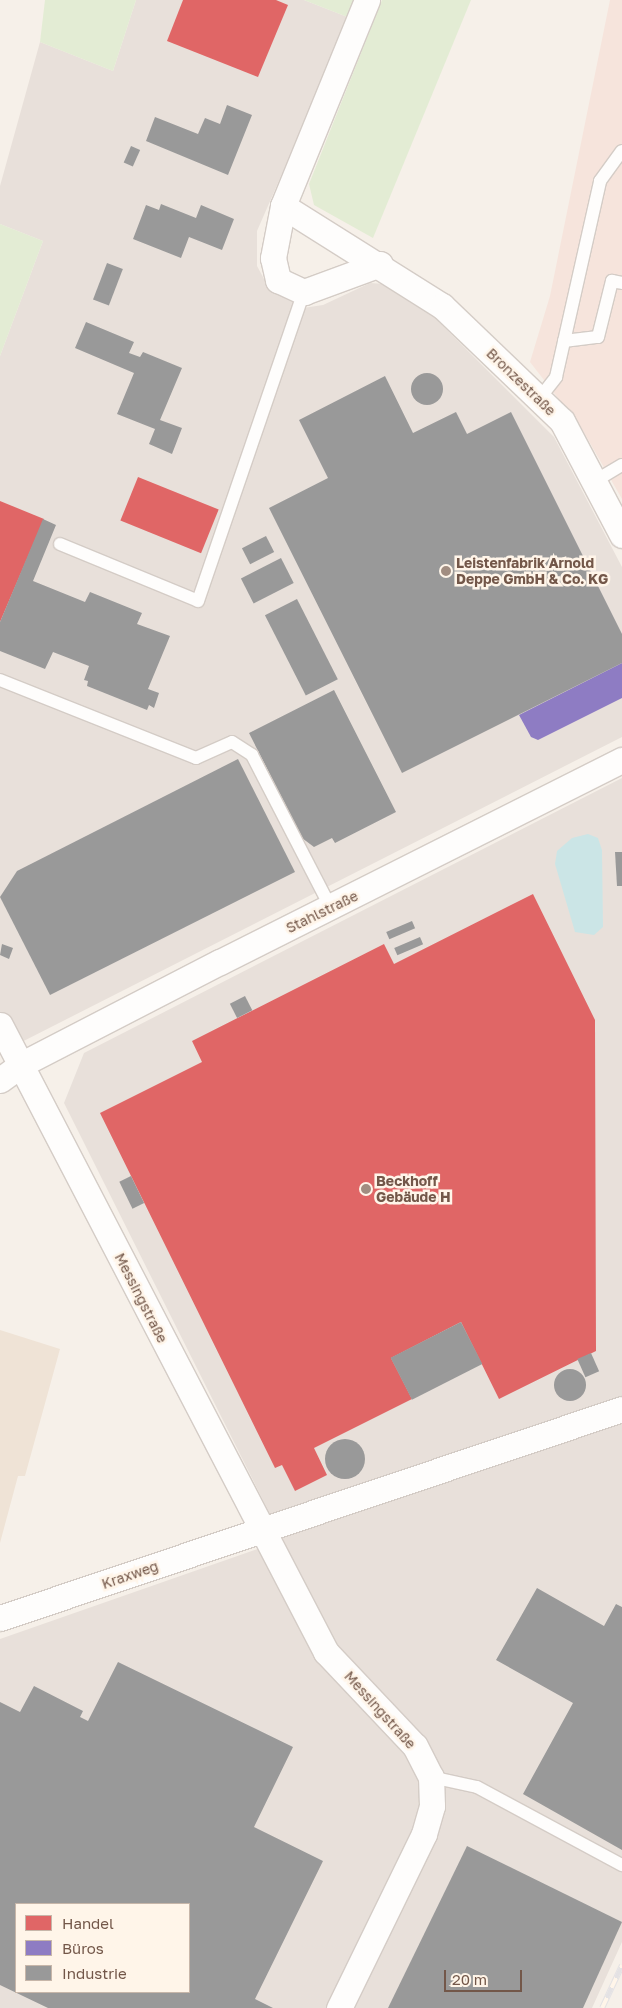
<!DOCTYPE html>
<html>
<head>
<meta charset="utf-8">
<style>
	body { margin:0 }
	#map { position:relative; width:622px; height:2008px; overflow:hidden; background:#f6f0e9; font-family:"Golos Text",sans-serif }
	div>[style] { position:absolute }
	[style*='--x'] { left:calc(var(--x)*1px); top:calc(var(--y)*1px); width:calc(var(--w)*1px); rotate:calc(var(--a)*1deg) }
	.residential>* { inset:0; background:#efe3d6 }
	.commercial>* { inset:0; background:#f6e4dc }
	.industrial>* { inset:0; background:#e8e0da }
	.green>* { inset:0; background:#e3ecd4 }
	.water>* { inset:0; background:#cbe5e6 }
	.shops>* { inset:0; background:#e06666; transform-origin:0 0 }
	.offices>* { inset:0; background:#8e7cc3 }
	.industry>* { inset:0; background:#999; transform-origin:0 0 }
	.round { border-radius:50% }
	.roads { filter:drop-shadow(1px 0 #d4ccc6) drop-shadow(-1px 0 #d4ccc6) drop-shadow(0 1px #d4ccc6) drop-shadow(0 -1px #d4ccc6) }
	.lane>* { height:12px; margin:-6px; padding:0 6px; transform-origin:6px; border-radius:6px; background:#fefdfc }
	.street>* { height:25px; margin:-12.5px; padding:0 12.5px; transform-origin:12.5px; border-radius:12.5px; background:#fefdfc }
	.rail>* { height:5.5px; margin-top:-2.75px; transform-origin:0; background:repeating-linear-gradient(90deg,#fff5e9 0 11px,#e4e2e4 0 22px); box-sizing:border-box; border-block:1px solid #e4e2e4 }
	.dots>* { width:14px; height:14px; translate:-50% -50%; box-sizing:border-box; border:2px solid #fff5e9; border-radius:50% }
	span { translate:-50% -50%; white-space:nowrap; text-align:center; line-height:1.15; -webkit-text-stroke:5px #fff5e9; paint-order:stroke }
	.street-label { font-size:14px; color:#735749 }
	.poi-label { font-size:14px; color:#735749; font-weight:700 }
	.left { translate:0 -50%; text-align:left }
	.legend { position:absolute; left:15px; top:1903px; width:175px; height:90px; box-sizing:border-box; background:#fff5e9; border:1px solid #c7b6a9; margin:0; padding:6px 9px; list-style:none; font-size:15px; color:#735749 }
	.legend li { display:flex; align-items:center; gap:10px; height:25px }
	.legend b { width:25px; border:1px solid #c7b6a9 }
	.scale { position:absolute; left:444px; top:1970px; width:78px; height:22px; box-sizing:border-box; border:2px solid #735749; border-top:0; padding-left:6px; font-size:15px; line-height:18px; white-space:nowrap; color:#735749; -webkit-text-stroke:4px #fff5e9; paint-order:stroke }
</style>
</head>
<body>
<div id="map">
	<div class="residential">
		<i style="clip-path:polygon(0 1330px,60px 1349px,25px 1476px,18px 1476px,0 1543px)"></i>
	</div>
	<div class="commercial">
		<i style="clip-path:polygon(610px 0,622px 0,622px 499px,582px 429px,530px 362px,550px 296px)"></i>
	</div>
	<div class="industrial">
		<i style="clip-path:polygon(136px 0,304px 0,350px 18px,257px 231px,257px 266px,270px 290px,303px 308px,323px 305px,370px 283px,386px 284px,433px 316px,554px 437px,622px 567px,622px 737px,0 1053px,0 356px,43px 241px,0 224px,0 186px,40px 42px,113px 71px)"></i>
		<i style="clip-path:polygon(evenodd,622px 778px,622px 1942px,592px 2008px,0 2008px,0 1639px,283px 1540px,64px 1103px,84px 1053px,622px 778px,16px 1904px,189px 1904px,189px 1992px,16px 1992px,16px 1904px)"></i>
	</div>
	<div class="green">
		<i style="clip-path:polygon(45px 0,136px 0,113px 71px,40px 42px)"></i>
		<i style="clip-path:polygon(304px 0,357px 0,350px 18px)"></i>
		<i style="clip-path:polygon(382px 0,471px 0,373px 238px,314px 205px,309px 184px)"></i>
		<i style="clip-path:polygon(0 224px,43px 241px,0 356px)"></i>
	</div>
	<div class="water">
		<i style="clip-path:polygon(588px 834px,598px 838px,602px 850px,603px 927px,594px 935px,575px 932px,555px 864px,557px 851px,572px 838px)"></i>
	</div>
	<div class="shops">
		<i style="clip-path:polygon(183px 0,276px 0,288px 5px,258px 77px,167px 41px)"></i>
		<i style="left:138px;top:477px;width:87px;height:47px;rotate:22deg"></i>
		<i style="clip-path:polygon(0 501px,44px 519px,0 622px)"></i>
		<i style="clip-path:polygon(533px 894px,595px 1020px,596px 1351px,499px 1399px,461px 1322px,391px 1358px,412px 1399px,314px 1448px,327px 1475px,295px 1491px,282px 1465px,275px 1468px,100px 1113px,202px 1062px,192px 1041px,384px 944px,394px 964px)"></i>
	</div>
	<div class="offices">
		<i style="clip-path:polygon(622px 663px,622px 698px,538px 740px,531px 737px,519px 715px)"></i>
	</div>
	<div class="industry">
		<i style="clip-path:polygon(227px 105px,252px 115px,228px 175px,146px 141px,155px 117px,198px 134px,205px 118px,220px 124px)"></i>
		<i style="left:131px;top:146px;width:10px;height:18px;rotate:24deg"></i>
		<i style="clip-path:polygon(161px 204px,196px 218px,201px 205px,234px 219px,222px 250px,189px 237px,181px 258px,133px 239px,146px 205px,159px 210px)"></i>
		<i style="left:107px;top:263px;width:17px;height:39px;rotate:21deg"></i>
		<i style="clip-path:polygon(86px 322px,134px 342px,129px 353px,140px 357px,143px 352px,182px 368px,160px 420px,182px 428px,172px 454px,149px 444px,155px 429px,117px 414px,134px 373px,75px 348px)"></i>
		<i class="round" style="left:411px;top:373px;width:32px;height:32px"></i>
		<i style="clip-path:polygon(385px 376px,413px 433px,456px 412px,467px 434px,511px 412px,622px 634px,622px 663px,402px 773px,269px 508px,328px 478px,299px 420px)"></i>
		<i style="clip-path:polygon(43px 519px,56px 525px,33px 581px,85px 602px,90px 592px,142px 613px,137px 624px,170px 636px,148px 689px,159px 693px,154px 708px,149px 705px,147px 710px,87px 686px,88px 681px,84px 680px,89px 666px,53px 652px,45px 669px,0 651px,0 622px)"></i>
		<i style="left:266px;top:536px;width:18px;height:27px;rotate:63deg"></i>
		<i style="left:281px;top:558px;width:28px;height:45px;rotate:63deg"></i>
		<i style="left:297px;top:599px;width:90px;height:36px;rotate:63deg"></i>
		<i style="clip-path:polygon(334px 690px,396px 812px,335px 843px,332px 838px,314px 847px,302px 838px,249px 733px)"></i>
		<i style="clip-path:polygon(238px 759px,295px 872px,50px 995px,0 897px,17px 871px)"></i>
		<i style="clip-path:polygon(615px 852px,622px 852px,622px 886px,617px 886px)"></i>
		<i style="left:412px;top:921px;width:8px;height:28px;rotate:67deg"></i>
		<i style="left:420px;top:937px;width:8px;height:28px;rotate:67deg"></i>
		<i style="clip-path:polygon(2px 944px,13px 948px,9px 959px,0 955px)"></i>
		<i style="left:245px;top:996px;width:16px;height:17px;rotate:63deg"></i>
		<i style="left:131px;top:1176px;width:30px;height:13px;rotate:64deg"></i>
		<i style="left:461px;top:1322px;width:47px;height:79px;rotate:63deg"></i>
		<i style="left:591px;top:1353px;width:20px;height:15px;rotate:66deg"></i>
		<i class="round" style="left:554px;top:1369px;width:32px;height:32px"></i>
		<i class="round" style="left:325px;top:1439px;width:40px;height:40px"></i>
		<i style="clip-path:polygon(537px 1588px,604px 1626px,616px 1604px,622px 1607px,622px 1850px,523px 1794px,573px 1703px,496px 1660px)"></i>
		<i style="clip-path:polygon(evenodd,118px 1662px,293px 1747px,254px 1827px,323px 1861px,255px 1999px,273px 2008px,48px 2008px,0 1985px,0 1702px,20px 1712px,34px 1686px,83px 1711px,80px 1717px,88px 1721px,118px 1662px,16px 1904px,189px 1904px,189px 1992px,16px 1992px,16px 1904px)"></i>
		<i style="clip-path:polygon(467px 1846px,622px 1922px,583px 2008px,388px 2008px)"></i>
	</div>
	<div class="roads">
		<div class="lane">
			<i style="--x:564;--y:341;--w:34;--a:-7"></i>
			<i style="--x:598;--y:337;--w:58;--a:-76"></i>
			<i style="--x:612;--y:281;--w:10;--a:11"></i>
			<i style="--x:539;--y:399;--w:28;--a:-52"></i>
			<i style="--x:556;--y:377;--w:201;--a:-77.3"></i>
			<i style="--x:600;--y:181;--w:37;--a:-54"></i>
			<i style="--x:595;--y:481;--w:31;--a:-31"></i>
			<i style="--x:60;--y:544;--w:149;--a:22.4"></i>
			<i style="--x:198;--y:601;--w:327;--a:-71.1"></i>
			<i style="--x:0;--y:680;--w:211;--a:21.7"></i>
			<i style="--x:196;--y:758;--w:39;--a:-24"></i>
			<i style="--x:232;--y:742;--w:24;--a:33"></i>
			<i style="--x:252;--y:755;--w:172;--a:62.7"></i>
			<i style="--x:431;--y:1777;--w:47;--a:12.3"></i>
			<i style="--x:477;--y:1787;--w:165;--a:28.3"></i>
		</div>
		<div class="street">
			<i style="--x:367;--y:0;--w:222;--a:112.2"></i>
			<i style="--x:283;--y:206;--w:53;--a:100.9"></i>
			<i style="--x:273;--y:258;--w:23;--a:77"></i>
			<i style="--x:278;--y:280;--w:29;--a:25"></i>
			<i style="--x:304;--y:292;--w:81;--a:-20.2"></i>
			<i style="--x:283;--y:206;--w:188;--a:32.2"></i>
			<i style="--x:442;--y:306;--w:166;--a:43.8"></i>
			<i style="--x:562;--y:421;--w:129;--a:62.2"></i>
			<i style="--x:0;--y:1025;--w:707;--a:62.53"></i>
			<i style="--x:326;--y:1652;--w:129;--a:46.6"></i>
			<i style="--x:415;--y:1746;--w:35;--a:63"></i>
			<i style="--x:431;--y:1777;--w:29;--a:88"></i>
			<i style="--x:432;--y:1806;--w:29;--a:106"></i>
			<i style="--x:424;--y:1834;--w:194;--a:116"></i>
			<i style="--x:0;--y:1080;--w:27;--a:-36"></i>
			<i style="--x:22;--y:1064;--w:223;--a:-27.3"></i>
			<i style="--x:220;--y:962;--w:450;--a:-26.7"></i>
			<i style="--x:0;--y:1618;--w:656;--a:-18.57"></i>
		</div>
	</div>
	<div class="rail">
		<i style="--x:602;--y:2008;--w:47;--a:-65.1"></i>
	</div>
	<div class="dots">
		<i style="left:446px;top:571px;background:#a18d81"></i>
		<i style="left:366px;top:1189px;background:#a18d81"></i>
	</div>
	<div class="street-label">
		<span style="left:521px;top:382px;rotate:44deg">Bronzestraße</span>
		<span style="left:322px;top:912px;rotate:-26deg">Stahlstraße</span>
		<span style="left:141px;top:1298px;rotate:63deg">Messingstraße</span>
		<span style="left:130px;top:1575px;rotate:-19deg">Kraxweg</span>
		<span style="left:380px;top:1710px;rotate:48deg">Messingstraße</span>
	</div>
	<div class="poi-label">
		<span class="left" style="left:456px;top:571px">Leistenfabrik Arnold<br>Deppe GmbH &amp; Co. KG</span>
		<span class="left" style="left:376px;top:1189px">Beckhoff<br>Gebäude H</span>
	</div>
	<ul class="legend">
	<li><b style="height:14px;background:#e06666"></b>Handel</li>
	<li><b style="height:14px;background:#8e7cc3"></b>Büros</li>
	<li><b style="height:14px;background:#999"></b>Industrie</li>
	</ul>
	<div class="scale">20 m</div>
</div>
</body>
</html>
